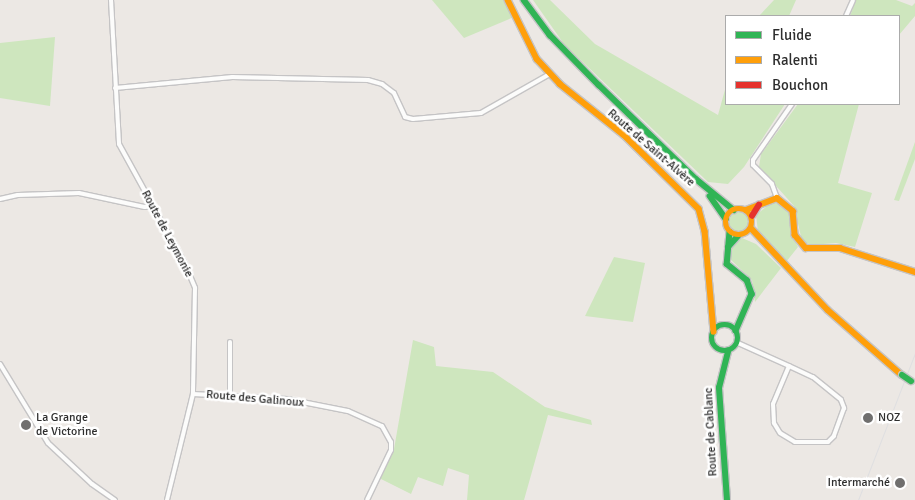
<!DOCTYPE html>
<html>
<head>
<meta charset="utf-8">
<style>
	body { margin:0 }
	#map { position:relative; width:915px; height:500px; overflow:hidden; background:#ece8e4; font-family:Signika,sans-serif }
	div>[style] { position:absolute }
	[style*='--x'] { left:calc(var(--x)*1px); top:calc(var(--y)*1px); width:calc(var(--w)*1px); rotate:calc(var(--a)*1deg) }
	.green>* { inset:0; background:#cee6be }
	.round { border-radius:50% }
	.roads { filter:drop-shadow(1px 0 #c5c4c5) drop-shadow(-1px 0 #c5c4c5) drop-shadow(0 1px #c5c4c5) drop-shadow(0 -1px #c5c4c5) }
	.street>* { height:4px; margin:-2px; padding:0 2px; transform-origin:2px; border-radius:2px; background:#fcfcfb }
	.fast>* { height:5.5px; margin:-2.75px; padding:0 2.75px; transform-origin:2.75px; border-radius:2.75px; background:#30b455 }
	.fast>.ring { margin:-2.75px; padding:0; box-sizing:content-box; background:none; border:5.5px solid #30b455; border-radius:50% }
	.slow>* { height:5.5px; margin:-2.75px; padding:0 2.75px; transform-origin:2.75px; border-radius:2.75px; background:#ff9f0a }
	.slow>.ring { margin:-2.75px; padding:0; box-sizing:content-box; background:none; border:5.5px solid #ff9f0a; border-radius:50% }
	.jam>* { height:5.5px; margin:-2.75px; padding:0 2.75px; transform-origin:2.75px; border-radius:2.75px; background:#e5322d }
	.rail>* { height:1px; margin:-0.5px; padding:0 0.5px; transform-origin:0.5px; border-radius:0.5px; background:#dfdfe1 }
	.bridges { filter:drop-shadow(1px 0 #c6c5c4) drop-shadow(-1px 0 #c6c5c4) drop-shadow(0 1px #c6c5c4) drop-shadow(0 -1px #c6c5c4) }
	.fast-bridge>* { height:6px; margin:-3px; padding:0 3px; transform-origin:3px; border-radius:3px; background:#30b455 }
	.dots>* { width:14px; height:14px; translate:-50% -50%; box-sizing:border-box; border:2px solid #fff; border-radius:50% }
	span { translate:-50% -50%; white-space:nowrap; text-align:center; line-height:1.15; -webkit-text-stroke:5px #fff; paint-order:stroke }
	.street-label { font-size:12px; color:#2e2e2e }
	.poi-label { font-size:12px; color:#2e2e2e }
	.left { translate:0 -50%; text-align:left }
	.right { translate:-100% -50%; text-align:right }
	.legend { position:absolute; left:725px; top:15px; width:175px; height:90px; box-sizing:border-box; background:#fff; border:1px solid #ababab; margin:0; padding:6px 9px; list-style:none; font-size:15px; color:#2e2e2e }
	.legend li { display:flex; align-items:center; gap:10px; height:25px }
	.legend b { width:25px; border:1px solid #ababab }
</style>
</head>
<body>
<div id="map">
	<div class="green">
		<i style="clip-path:polygon(432px 0,504px 0,514px 17px,464px 38px)"></i>
		<i style="clip-path:polygon(533px 0,550px 0,595px 44px,718px 115px,726px 86px,726px 104px,785px 104px,744px 167px,728px 184px,708px 182px,564px 44px)"></i>
		<i style="clip-path:polygon(774px 0,796px 0,789px 16px,759px 16px)"></i>
		<i style="clip-path:polygon(856px 0,896px 0,912px 6px,915px 3px,915px 16px,899px 35px,899px 16px,850px 16px)"></i>
		<i style="clip-path:polygon(55px 37px,50px 106px,0 98px,0 43px)"></i>
		<i style="clip-path:polygon(798px 104px,859px 104px,838px 183px,872px 193px,855px 247px,836px 243px,811px 245px,802px 241px,794px 206px,759px 167px,761px 154px)"></i>
		<i style="clip-path:polygon(915px 142px,915px 159px,899px 201px,894px 200px)"></i>
		<i style="clip-path:polygon(772px 202px,782px 205px,791px 216px,790px 232px,798px 247px,786px 262px,758px 232px,756px 215px)"></i>
		<i class="round" style="left:729px;top:212px;width:20px;height:20px"></i>
		<i style="clip-path:polygon(742px 238px,756px 244px,781px 268px,755px 302px,752px 280px,729px 258px,732px 248px)"></i>
		<i style="clip-path:polygon(614px 257px,645px 263px,633px 322px,585px 316px)"></i>
		<i style="clip-path:polygon(413px 340px,434px 347px,436px 366px,493px 372px,545px 407px,591px 420px,592px 425px,548px 415px,524px 500px,467px 500px,469px 475px,448px 468px,443px 486px,418px 477px,411px 494px,379px 478px,394px 449px)"></i>
	</div>
	<div class="roads">
		<div class="street">
			<i style="--x:111;--y:0;--w:144;--a:86.8"></i>
			<i style="--x:119;--y:144;--w:137;--a:61.2"></i>
			<i style="--x:185;--y:264;--w:26;--a:67"></i>
			<i style="--x:195;--y:288;--w:106;--a:91.1"></i>
			<i style="--x:193;--y:394;--w:109;--a:103.8"></i>
			<i style="--x:846;--y:16;--w:17;--a:-66"></i>
			<i style="--x:115;--y:88;--w:118;--a:-5.4"></i>
			<i style="--x:232;--y:77;--w:136;--a:1.3"></i>
			<i style="--x:368;--y:80;--w:15;--a:16"></i>
			<i style="--x:382;--y:84;--w:15;--a:37"></i>
			<i style="--x:394;--y:93;--w:26;--a:65"></i>
			<i style="--x:405;--y:117;--w:8;--a:14"></i>
			<i style="--x:413;--y:119;--w:68;--a:-5"></i>
			<i style="--x:481;--y:113;--w:79;--a:-29.5"></i>
			<i style="--x:777;--y:198;--w:15;--a:-110"></i>
			<i style="--x:772;--y:184;--w:27;--a:-135"></i>
			<i style="--x:753;--y:165;--w:5;--a:-90"></i>
			<i style="--x:753;--y:160;--w:68;--a:-55.1"></i>
			<i style="--x:0;--y:199;--w:18;--a:-13"></i>
			<i style="--x:18;--y:195;--w:61;--a:-1.9"></i>
			<i style="--x:79;--y:193;--w:67;--a:12"></i>
			<i style="--x:145;--y:207;--w:8;--a:-7"></i>
			<i style="--x:230;--y:342;--w:53;--a:90"></i>
			<i style="--x:738;--y:343;--w:56;--a:24.3"></i>
			<i style="--x:789;--y:366;--w:26;--a:25"></i>
			<i style="--x:813;--y:377;--w:36;--a:39"></i>
			<i style="--x:841;--y:400;--w:9;--a:69"></i>
			<i style="--x:844;--y:408;--w:30;--a:110"></i>
			<i style="--x:834;--y:436;--w:8;--a:135"></i>
			<i style="--x:828;--y:442;--w:33;--a:180"></i>
			<i style="--x:795;--y:442;--w:17;--a:-149"></i>
			<i style="--x:780;--y:433;--w:12;--a:-121"></i>
			<i style="--x:774;--y:423;--w:19;--a:-93"></i>
			<i style="--x:773;--y:404;--w:41;--a:-67.2"></i>
			<i style="--x:0;--y:364;--w:92;--a:58.7"></i>
			<i style="--x:48;--y:443;--w:60;--a:43"></i>
			<i style="--x:92;--y:484;--w:28;--a:35"></i>
			<i style="--x:193;--y:394;--w:94;--a:3"></i>
			<i style="--x:287;--y:399;--w:62;--a:11.1"></i>
			<i style="--x:348;--y:411;--w:37;--a:24"></i>
			<i style="--x:382;--y:426;--w:18;--a:61"></i>
			<i style="--x:391;--y:442;--w:8;--a:90"></i>
			<i style="--x:391;--y:450;--w:55;--a:115.6"></i>
		</div>
		<div class="fast">
			<i style="--x:524;--y:0;--w:44;--a:53.4"></i>
			<i style="--x:550;--y:35;--w:70;--a:45.6"></i>
			<i style="--x:599;--y:85;--w:135;--a:44.1"></i>
			<i style="--x:696;--y:179;--w:49;--a:39.2"></i>
			<i style="--x:710;--y:196;--w:28;--a:55"></i>
			<i style="--x:730;--y:232;--w:32;--a:95"></i>
			<i style="--x:727;--y:264;--w:26;--a:39"></i>
			<i style="--x:747;--y:280;--w:15;--a:70"></i>
			<i style="--x:752;--y:294;--w:40;--a:113.4"></i>
			<i style="--x:728;--y:247;--w:15;--a:-48"></i>
			<i class="ring" style="left:712px;top:325px;width:20.5px;height:20.5px"></i>
			<i style="--x:727;--y:500;--w:112;--a:-94.1"></i>
			<i style="--x:719;--y:388;--w:38;--a:-76"></i>
		</div>
		<div class="slow">
			<i style="--x:508;--y:0;--w:66;--a:63.8"></i>
			<i style="--x:537;--y:59;--w:34;--a:47"></i>
			<i style="--x:560;--y:84;--w:82;--a:38.6"></i>
			<i style="--x:624;--y:135;--w:105;--a:44.6"></i>
			<i style="--x:699;--y:209;--w:23;--a:75"></i>
			<i style="--x:705;--y:231;--w:101;--a:84.9"></i>
			<i class="ring" style="left:726px;top:209px;width:20.5px;height:20.5px"></i>
			<i style="--x:746;--y:210;--w:33;--a:-21"></i>
			<i style="--x:777;--y:198;--w:21;--a:39"></i>
			<i style="--x:793;--y:211;--w:24;--a:85"></i>
			<i style="--x:795;--y:235;--w:17;--a:50"></i>
			<i style="--x:806;--y:248;--w:34;--a:0"></i>
			<i style="--x:840;--y:248;--w:79;--a:17.7"></i>
			<i style="--x:751;--y:228;--w:112;--a:46.8"></i>
			<i style="--x:828;--y:310;--w:98;--a:41.3"></i>
		</div>
		<div class="jam">
			<i style="--x:752;--y:216;--w:13;--a:-58"></i>
		</div>
	</div>
	<div class="rail">
		<i style="--x:858;--y:500;--w:158;--a:-68.8"></i>
	</div>
	<div class="bridges">
		<div class="fast-bridge">
			<i style="--x:902;--y:375;--w:11;--a:34"></i>
		</div>
	</div>
	<div class="dots">
		<i style="left:868px;top:418px;background:#706f6e"></i>
		<i style="left:26px;top:425px;background:#706f6e"></i>
		<i style="left:900px;top:483px;background:#706f6e"></i>
	</div>
	<div class="street-label">
		<span style="left:651px;top:148px;rotate:41deg">Route de Saint-Alvère</span>
		<span style="left:167px;top:234px;rotate:62deg">Route de Leymonie</span>
		<span style="left:255px;top:399px;rotate:5deg">Route des Galinoux</span>
		<span style="left:711px;top:432px;rotate:-93deg">Route de Cablanc</span>
	</div>
	<div class="poi-label">
		<span class="left" style="left:36px;top:425px">La Grange<br>de Victorine</span>
		<span class="left" style="left:878px;top:418px">NOZ</span>
		<span class="right" style="left:890px;top:483px">Intermarché</span>
	</div>
	<ul class="legend">
	<li><b style="height:6px;background:#30b455"></b>Fluide</li>
	<li><b style="height:6px;background:#ff9f0a"></b>Ralenti</li>
	<li><b style="height:6px;background:#e5322d"></b>Bouchon</li>
	</ul>
</div>
</body>
</html>
